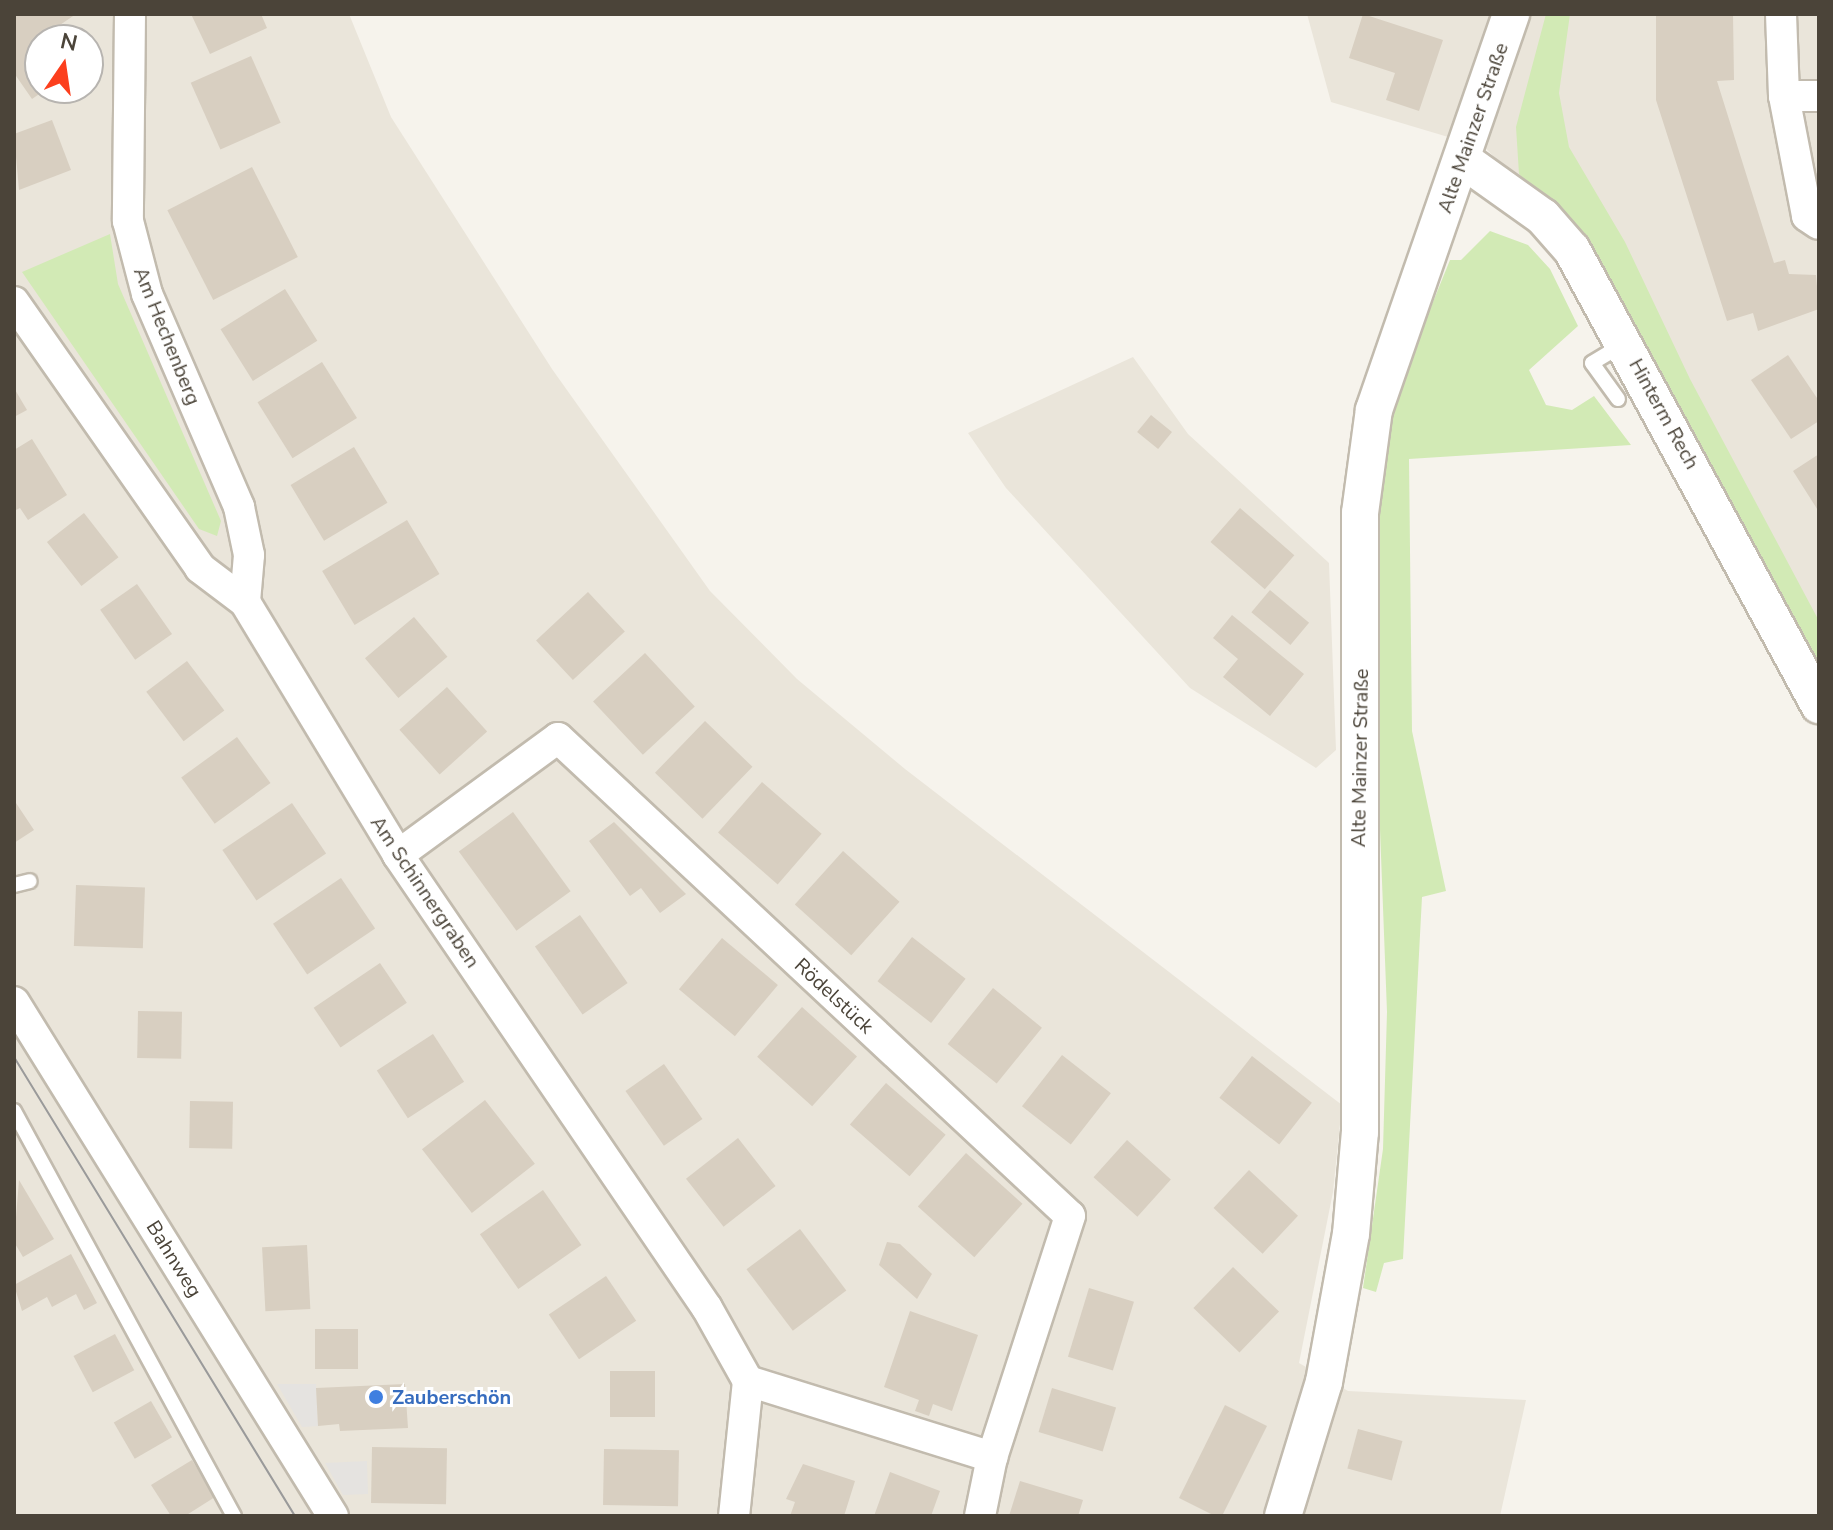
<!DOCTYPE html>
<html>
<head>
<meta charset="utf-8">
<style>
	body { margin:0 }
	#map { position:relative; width:1833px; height:1530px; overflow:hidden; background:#f6f3ec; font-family:"Nunito Sans",sans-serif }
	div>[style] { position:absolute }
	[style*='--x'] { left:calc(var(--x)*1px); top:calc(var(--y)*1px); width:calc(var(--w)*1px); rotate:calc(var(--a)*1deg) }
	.residential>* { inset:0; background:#eae5da }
	.green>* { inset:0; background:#d2eab5 }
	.parking>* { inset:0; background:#e5e3e0 }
	.building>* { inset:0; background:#d8cfc1; transform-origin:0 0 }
	.roads { filter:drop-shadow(2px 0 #c2bbae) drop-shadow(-2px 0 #c2bbae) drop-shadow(0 2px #c2bbae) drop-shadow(0 -2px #c2bbae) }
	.service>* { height:14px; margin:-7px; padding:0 7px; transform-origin:7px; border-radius:7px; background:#fff }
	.minor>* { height:30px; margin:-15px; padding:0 15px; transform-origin:15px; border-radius:15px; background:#fff }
	.tertiary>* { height:36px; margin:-18px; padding:0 18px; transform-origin:18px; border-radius:18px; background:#fff }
	.tram>* { height:2px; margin:-1px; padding:0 1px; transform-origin:1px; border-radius:1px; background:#9a9a9a }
	.dots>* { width:22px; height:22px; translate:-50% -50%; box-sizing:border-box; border:4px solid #fff; border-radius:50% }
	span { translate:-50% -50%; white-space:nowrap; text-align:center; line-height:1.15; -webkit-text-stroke:6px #fff; paint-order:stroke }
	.street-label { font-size:20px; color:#4b4439 }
	.shop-label { font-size:20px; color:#366cbe; font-weight:700 }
	.left { translate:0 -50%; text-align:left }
	.frame { position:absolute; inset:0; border:16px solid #4b4439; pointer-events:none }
	.north { position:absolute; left:24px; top:24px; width:80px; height:80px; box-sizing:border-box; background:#fff; border:2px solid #b7b4b0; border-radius:50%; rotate:13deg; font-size:22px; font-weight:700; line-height:32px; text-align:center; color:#4b4439 }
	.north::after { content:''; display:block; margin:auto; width:28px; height:36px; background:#fc3f1d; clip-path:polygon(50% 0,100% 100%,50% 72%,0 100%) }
</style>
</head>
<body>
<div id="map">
	<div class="residential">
		<i style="clip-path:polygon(evenodd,14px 14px,349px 14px,391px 117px,552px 369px,710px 591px,797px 679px,905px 769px,1342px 1105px,1333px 1192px,1299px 1363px,1348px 1391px,1526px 1400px,1500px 1516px,14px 1516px,14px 14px,40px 40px,88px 40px,88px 88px,40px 88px,40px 40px)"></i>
		<i style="clip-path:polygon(1307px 14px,1819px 14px,1819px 665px,1596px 254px,1485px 148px,1331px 102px)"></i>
		<i style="clip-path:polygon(1133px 357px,1188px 434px,1329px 563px,1336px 750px,1316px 768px,1190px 688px,1006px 488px,968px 433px)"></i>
	</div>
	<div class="green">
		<i style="clip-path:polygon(1546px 14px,1570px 14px,1559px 93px,1569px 147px,1625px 242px,1690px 379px,1819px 621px,1819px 665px,1596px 254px,1519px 174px,1516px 127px)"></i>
		<i style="clip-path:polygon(1490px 231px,1528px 245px,1550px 269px,1578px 326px,1529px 370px,1546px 405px,1572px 410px,1594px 396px,1631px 445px,1409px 459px,1412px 731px,1446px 891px,1422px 897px,1403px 1259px,1384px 1263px,1376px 1292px,1363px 1288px,1383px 1149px,1387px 1012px,1377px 751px,1380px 459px,1411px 356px,1450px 260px,1461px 260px)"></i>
		<i style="clip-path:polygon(110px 234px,118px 284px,221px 521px,217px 536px,199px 529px,22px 272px)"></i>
	</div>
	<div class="parking">
		<i style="clip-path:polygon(277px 1384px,316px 1384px,318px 1426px,302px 1427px)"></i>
		<i style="clip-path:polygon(367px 1461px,368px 1494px,343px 1495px,325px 1463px)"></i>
	</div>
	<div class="building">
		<i style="clip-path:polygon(14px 14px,76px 14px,57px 27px,66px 40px,40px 40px,40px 88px,48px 88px,32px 99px,14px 73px)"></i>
		<i style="clip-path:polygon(191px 14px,261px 14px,267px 28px,210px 54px)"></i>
		<i style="clip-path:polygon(1363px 14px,1443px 40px,1419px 111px,1386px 100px,1395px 73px,1349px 58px)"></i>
		<i style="clip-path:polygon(1656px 14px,1733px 14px,1734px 80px,1717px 81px,1774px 263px,1785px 260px,1789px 274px,1816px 275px,1819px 309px,1758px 331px,1753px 313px,1727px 321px,1656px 100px)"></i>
		<i style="left:251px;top:56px;width:73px;height:66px;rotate:66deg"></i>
		<i style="clip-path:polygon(52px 120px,71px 170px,19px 190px,14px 134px)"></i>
		<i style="left:252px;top:167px;width:101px;height:95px;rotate:63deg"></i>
		<i style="left:285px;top:289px;width:61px;height:76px;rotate:58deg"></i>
		<i style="clip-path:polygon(1788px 355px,1819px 401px,1819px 421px,1791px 439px,1751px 380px)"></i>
		<i style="left:322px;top:362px;width:66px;height:76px;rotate:58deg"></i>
		<i style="clip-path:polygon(14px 388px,27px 410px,14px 417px)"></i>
		<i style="left:1151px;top:415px;width:27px;height:22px;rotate:39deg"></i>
		<i style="clip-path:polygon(32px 439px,67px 495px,28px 520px,20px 508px,14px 511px,14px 450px)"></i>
		<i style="left:354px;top:447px;width:65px;height:74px;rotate:59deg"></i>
		<i style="clip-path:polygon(1819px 454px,1819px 512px,1793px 471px)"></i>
		<i style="left:1240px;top:508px;width:72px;height:45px;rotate:41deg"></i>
		<i style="left:84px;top:513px;width:56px;height:47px;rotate:52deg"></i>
		<i style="left:407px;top:520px;width:63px;height:99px;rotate:59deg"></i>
		<i style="left:137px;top:584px;width:61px;height:45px;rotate:55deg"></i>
		<i style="left:1270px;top:590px;width:51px;height:29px;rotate:40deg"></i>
		<i style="left:588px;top:592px;width:54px;height:71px;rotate:47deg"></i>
		<i style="clip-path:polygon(1232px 615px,1304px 674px,1270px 716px,1223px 677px,1238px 659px,1213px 638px)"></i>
		<i style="left:414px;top:617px;width:52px;height:64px;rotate:50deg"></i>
		<i style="left:645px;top:653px;width:73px;height:71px;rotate:47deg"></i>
		<i style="left:187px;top:661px;width:62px;height:51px;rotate:53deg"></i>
		<i style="left:447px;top:687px;width:60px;height:64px;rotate:48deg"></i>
		<i style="left:705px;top:721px;width:66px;height:72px;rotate:44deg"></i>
		<i style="left:237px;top:737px;width:57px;height:69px;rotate:54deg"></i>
		<i style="left:762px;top:782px;width:79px;height:67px;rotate:41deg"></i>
		<i style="clip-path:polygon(14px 800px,34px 830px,14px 843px)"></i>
		<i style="left:292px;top:803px;width:61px;height:84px;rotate:56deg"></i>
		<i style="left:513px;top:812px;width:98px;height:67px;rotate:54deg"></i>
		<i style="clip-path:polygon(614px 822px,686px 894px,660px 913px,641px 888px,630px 896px,589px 841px)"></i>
		<i style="left:843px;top:851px;width:76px;height:72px;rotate:42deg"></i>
		<i style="left:341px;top:878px;width:61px;height:82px;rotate:56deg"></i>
		<i style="left:76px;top:885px;width:69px;height:61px;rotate:2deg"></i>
		<i style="left:580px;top:915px;width:83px;height:55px;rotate:55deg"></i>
		<i style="left:912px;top:937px;width:68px;height:56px;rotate:38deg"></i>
		<i style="left:722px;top:938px;width:73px;height:67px;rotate:40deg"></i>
		<i style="left:380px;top:963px;width:48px;height:80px;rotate:56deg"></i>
		<i style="left:993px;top:988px;width:63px;height:72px;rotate:39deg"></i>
		<i style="left:802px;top:1007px;width:74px;height:67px;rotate:42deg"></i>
		<i style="left:138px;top:1011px;width:44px;height:47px;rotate:1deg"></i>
		<i style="left:433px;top:1034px;width:57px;height:67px;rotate:57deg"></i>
		<i style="left:1062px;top:1055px;width:62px;height:65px;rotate:38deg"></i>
		<i style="left:1252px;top:1056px;width:76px;height:53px;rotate:38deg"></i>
		<i style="left:664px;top:1064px;width:67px;height:47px;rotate:55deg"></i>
		<i style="left:886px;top:1083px;width:79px;height:55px;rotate:41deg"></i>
		<i style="left:485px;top:1100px;width:81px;height:80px;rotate:52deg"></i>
		<i style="left:190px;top:1101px;width:43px;height:47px;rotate:1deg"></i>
		<i style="left:738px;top:1138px;width:61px;height:66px;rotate:52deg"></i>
		<i style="left:1127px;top:1140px;width:59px;height:50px;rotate:42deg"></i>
		<i style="left:966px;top:1153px;width:76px;height:72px;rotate:42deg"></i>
		<i style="left:1249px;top:1170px;width:67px;height:52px;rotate:43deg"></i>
		<i style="clip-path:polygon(19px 1180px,54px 1239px,23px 1257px,14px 1242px)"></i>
		<i style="left:543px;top:1190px;width:67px;height:77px;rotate:55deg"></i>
		<i style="left:800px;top:1229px;width:77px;height:67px;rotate:53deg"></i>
		<i style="clip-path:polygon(887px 1242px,900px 1244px,932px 1274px,917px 1299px,879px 1265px)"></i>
		<i style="left:307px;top:1245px;width:64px;height:45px;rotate:87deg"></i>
		<i style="clip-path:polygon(71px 1254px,97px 1303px,84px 1310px,76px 1294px,52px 1307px,47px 1297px,22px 1311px,14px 1285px)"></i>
		<i style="left:1233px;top:1267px;width:64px;height:57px;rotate:44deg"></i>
		<i style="left:606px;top:1276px;width:54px;height:69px;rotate:56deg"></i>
		<i style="left:1089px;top:1288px;width:47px;height:72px;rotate:17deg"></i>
		<i style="clip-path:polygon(910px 1311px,978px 1335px,952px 1411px,933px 1404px,929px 1416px,915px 1411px,919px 1400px,884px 1387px)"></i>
		<i style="left:315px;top:1329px;width:43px;height:40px"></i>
		<i style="left:115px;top:1334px;width:41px;height:47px;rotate:62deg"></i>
		<i style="left:610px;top:1371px;width:45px;height:46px"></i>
		<i style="clip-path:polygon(405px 1384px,408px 1428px,340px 1431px,339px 1424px,318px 1426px,316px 1388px)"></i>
		<i style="left:1052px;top:1388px;width:67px;height:46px;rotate:17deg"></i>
		<i style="left:151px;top:1401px;width:42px;height:43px;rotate:60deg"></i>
		<i style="clip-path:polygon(1225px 1405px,1267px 1426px,1222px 1516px,1215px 1516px,1179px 1498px)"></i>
		<i style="left:1358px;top:1429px;width:46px;height:41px;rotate:15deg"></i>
		<i style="left:372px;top:1447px;width:75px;height:56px;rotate:1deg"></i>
		<i style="left:604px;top:1449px;width:75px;height:56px;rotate:1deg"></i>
		<i style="clip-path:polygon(192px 1460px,215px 1497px,185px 1516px,171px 1516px,151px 1485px)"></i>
		<i style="clip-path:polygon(803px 1464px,855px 1481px,844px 1516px,790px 1516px,795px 1502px,786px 1499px)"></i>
		<i style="clip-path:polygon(890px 1472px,940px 1491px,931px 1516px,874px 1516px)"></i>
		<i style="clip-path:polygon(1020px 1481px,1083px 1500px,1078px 1516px,1009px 1516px)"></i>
	</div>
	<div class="roads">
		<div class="service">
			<i style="--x:1618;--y:399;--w:44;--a:-125.8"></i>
			<i style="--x:1592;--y:363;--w:35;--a:-31"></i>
			<i style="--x:14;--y:885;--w:16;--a:-14"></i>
			<i style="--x:14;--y:1111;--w:461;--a:61.5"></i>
		</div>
		<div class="minor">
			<i style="--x:130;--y:14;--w:207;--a:90.6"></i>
			<i style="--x:128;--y:221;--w:75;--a:75.4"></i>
			<i style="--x:147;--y:294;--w:232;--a:66.6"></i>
			<i style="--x:239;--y:507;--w:49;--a:78.2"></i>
			<i style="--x:249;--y:555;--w:47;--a:94.9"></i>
			<i style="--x:1781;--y:14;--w:82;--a:87.9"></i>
			<i style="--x:1784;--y:96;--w:35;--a:0"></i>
			<i style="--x:1784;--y:96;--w:122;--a:79.1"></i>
			<i style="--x:1807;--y:216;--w:14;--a:34"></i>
			<i style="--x:14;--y:302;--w:325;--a:55"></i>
			<i style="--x:200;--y:568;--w:56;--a:37.1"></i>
			<i style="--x:245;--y:602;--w:296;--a:58.8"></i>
			<i style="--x:398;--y:855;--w:548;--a:55.7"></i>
			<i style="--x:707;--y:1308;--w:84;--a:60.7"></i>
			<i style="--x:748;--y:1381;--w:136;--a:95.9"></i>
			<i style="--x:398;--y:855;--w:198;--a:-36.2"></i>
			<i style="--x:558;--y:738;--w:700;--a:43.03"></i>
			<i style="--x:1070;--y:1216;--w:253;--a:107.9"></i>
			<i style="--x:992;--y:1457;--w:60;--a:101.5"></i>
			<i style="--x:14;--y:1002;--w:605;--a:58.18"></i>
			<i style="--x:748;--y:1381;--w:256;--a:17.3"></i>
		</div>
		<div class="tertiary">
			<i style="--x:1463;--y:160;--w:98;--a:35.5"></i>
			<i style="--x:1543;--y:217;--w:44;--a:48.7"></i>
			<i style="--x:1572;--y:250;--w:518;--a:61.5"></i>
			<i style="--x:1283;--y:1516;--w:140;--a:-73"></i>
			<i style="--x:1324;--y:1382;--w:150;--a:-79.7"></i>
			<i style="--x:1351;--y:1234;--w:102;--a:-85"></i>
			<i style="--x:1360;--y:1132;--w:619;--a:-90"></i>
			<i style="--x:1360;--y:513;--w:104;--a:-82.3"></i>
			<i style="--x:1374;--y:410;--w:419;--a:-70.9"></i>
		</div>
	</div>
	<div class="tram">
		<i style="--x:14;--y:1057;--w:538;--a:58.53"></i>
	</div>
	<div class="dots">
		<i style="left:376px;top:1397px;background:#3f7fe0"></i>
	</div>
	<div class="street-label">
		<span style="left:1473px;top:128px;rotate:-71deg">Alte Mainzer Straße</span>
		<span style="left:167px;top:336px;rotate:68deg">Am Hechenberg</span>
		<span style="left:1664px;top:414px;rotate:61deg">Hinterm Rech</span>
		<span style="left:1360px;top:758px;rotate:-89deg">Alte Mainzer Straße</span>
		<span style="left:425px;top:892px;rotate:56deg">Am Schinnergraben</span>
		<span style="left:834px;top:996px;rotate:43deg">Rödelstück</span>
		<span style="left:174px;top:1259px;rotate:58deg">Bahnweg</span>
	</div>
	<div class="shop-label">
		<span class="left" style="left:392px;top:1397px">Zauberschön</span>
	</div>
	<div class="frame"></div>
	<div class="north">N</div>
</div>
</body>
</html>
